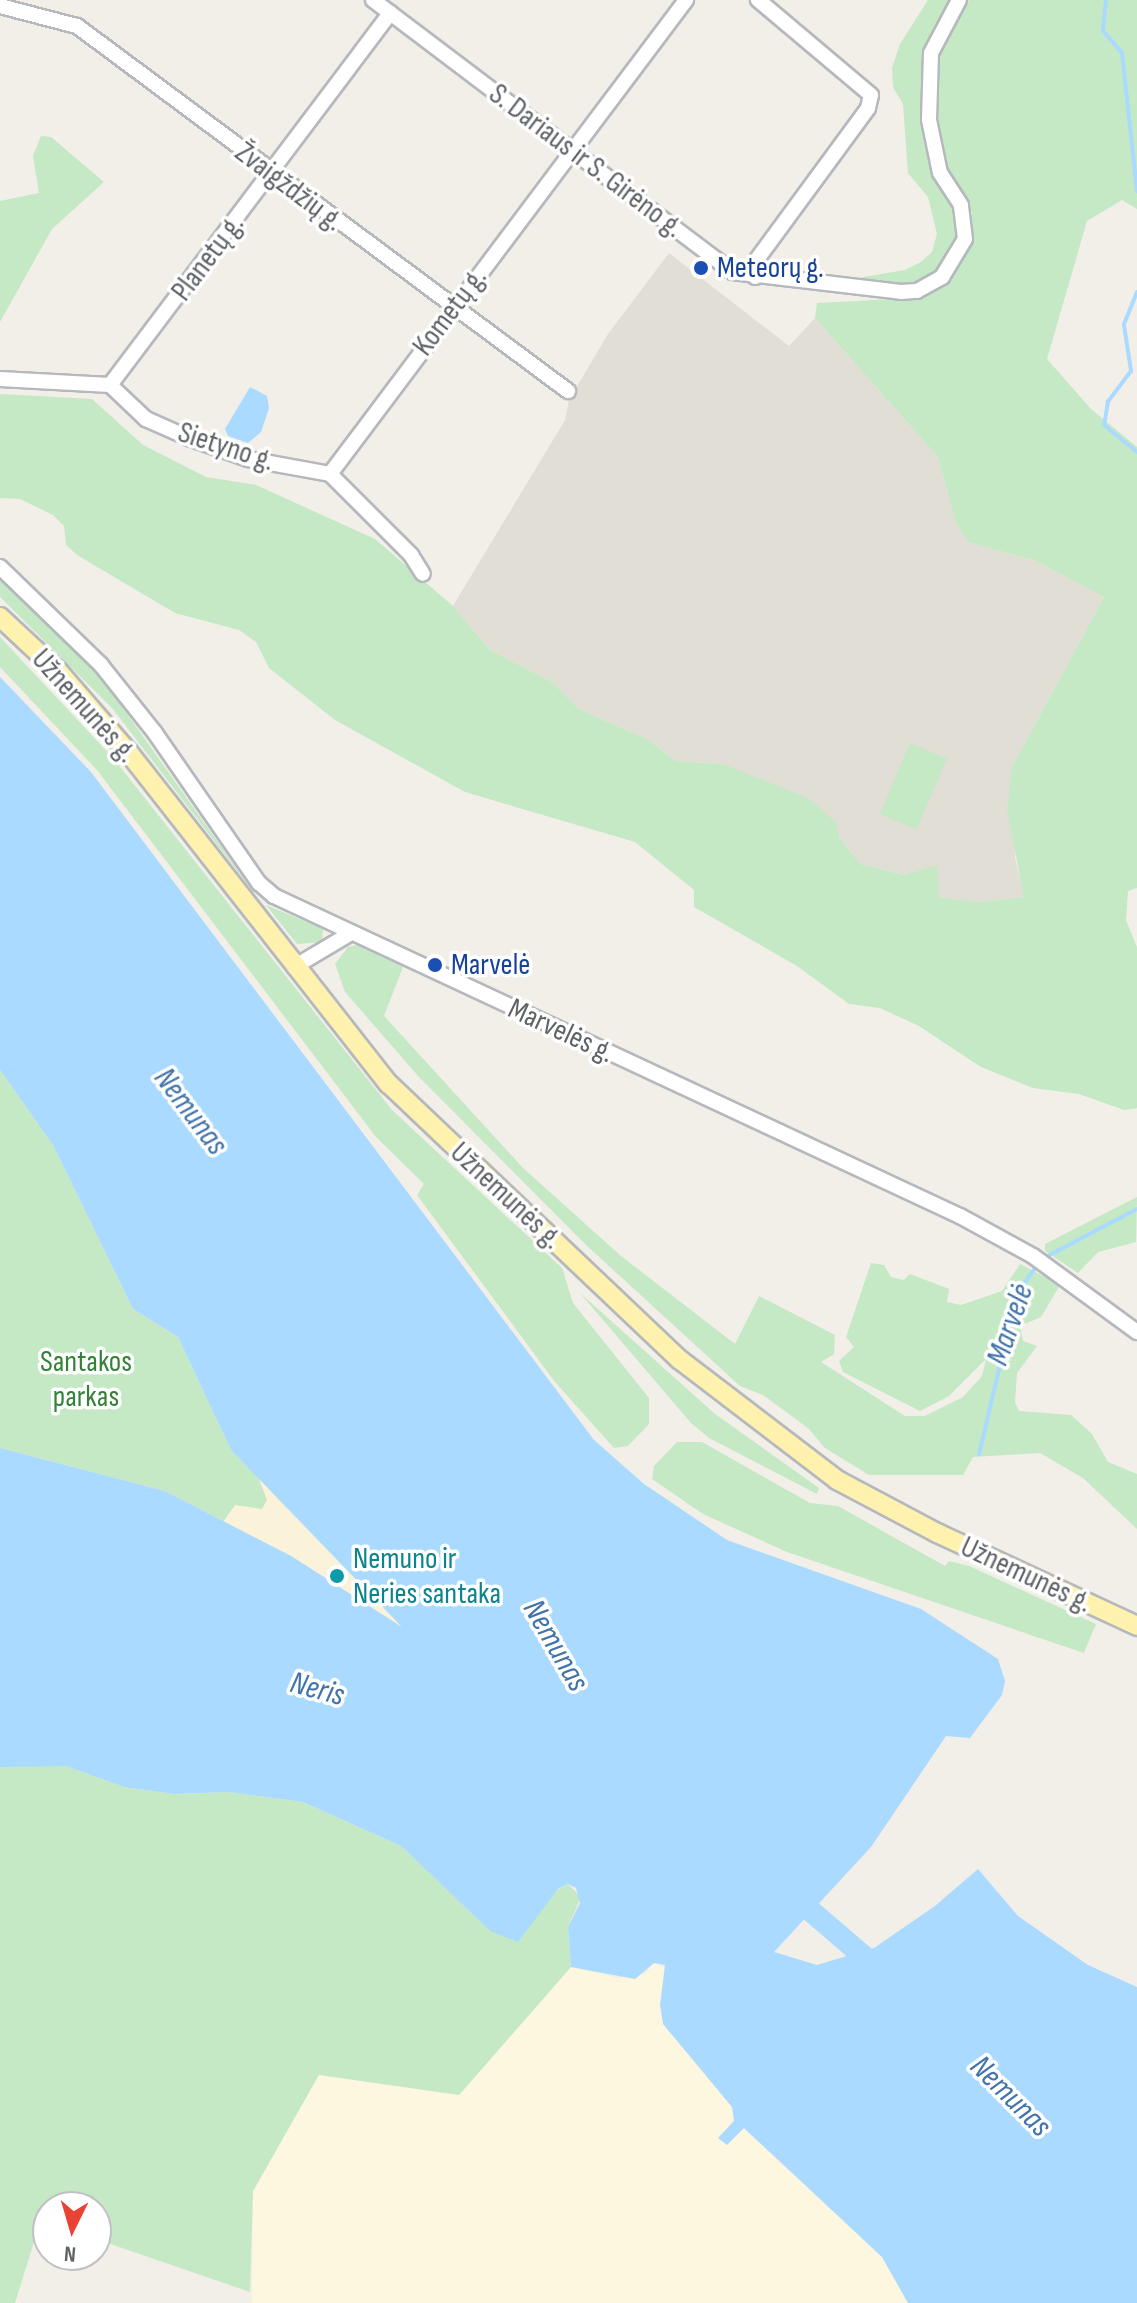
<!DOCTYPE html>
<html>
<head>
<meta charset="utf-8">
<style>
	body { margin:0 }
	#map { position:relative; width:1137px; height:2303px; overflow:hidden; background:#f1efe8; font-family:"Sofia Sans Condensed",sans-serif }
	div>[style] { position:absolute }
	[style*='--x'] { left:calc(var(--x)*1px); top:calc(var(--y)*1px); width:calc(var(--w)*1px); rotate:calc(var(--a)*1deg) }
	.commercial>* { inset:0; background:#fef7e0 }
	.education>* { inset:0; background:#e1ded6 }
	.green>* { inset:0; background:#c5e8c5; transform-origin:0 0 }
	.sand>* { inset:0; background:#fbf3d9 }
	.water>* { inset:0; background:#aadaff }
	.stream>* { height:4px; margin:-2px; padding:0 2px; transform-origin:2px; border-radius:2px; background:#aadaff }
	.river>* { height:22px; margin:-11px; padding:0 11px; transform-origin:11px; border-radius:11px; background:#aadaff }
	.roads { filter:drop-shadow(2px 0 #b5b8bc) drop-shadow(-2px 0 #b5b8bc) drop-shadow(0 2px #b5b8bc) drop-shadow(0 -2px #b5b8bc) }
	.minor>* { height:14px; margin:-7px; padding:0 7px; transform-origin:7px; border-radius:7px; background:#fff }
	.major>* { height:18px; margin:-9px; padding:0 9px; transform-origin:9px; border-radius:9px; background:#fff2af }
	.dots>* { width:22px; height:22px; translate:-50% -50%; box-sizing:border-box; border:4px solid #fff; border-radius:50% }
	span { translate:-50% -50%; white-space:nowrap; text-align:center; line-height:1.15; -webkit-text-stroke:7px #fff; paint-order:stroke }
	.street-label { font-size:30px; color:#5f6368 }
	.transit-label { font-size:30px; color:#164399 }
	.left { translate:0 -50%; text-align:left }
	.park-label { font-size:30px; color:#348238 }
	.culture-label { font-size:30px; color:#0d838f }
	.water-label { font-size:32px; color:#4174aa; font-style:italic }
	.north { position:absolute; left:32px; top:2191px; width:80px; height:80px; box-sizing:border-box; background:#fff; border:2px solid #bfc1c3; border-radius:50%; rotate:185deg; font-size:22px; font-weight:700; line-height:32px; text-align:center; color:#5f6368 }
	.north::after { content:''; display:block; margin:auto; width:28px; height:36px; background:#ea4335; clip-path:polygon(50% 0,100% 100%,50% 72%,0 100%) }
</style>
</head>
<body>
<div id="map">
	<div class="commercial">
		<i style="clip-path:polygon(654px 1963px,667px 1969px,663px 2024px,732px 2107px,734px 2120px,719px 2138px,727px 2145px,743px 2128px,882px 2257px,908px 2303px,252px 2303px,253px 2192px,319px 2074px,459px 2095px,571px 1967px,618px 1978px,645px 1974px)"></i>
	</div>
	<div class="education">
		<i style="clip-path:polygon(669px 253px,789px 346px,815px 318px,938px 457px,955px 521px,968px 542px,1036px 561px,1104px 597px,1012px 767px,1015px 858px,1025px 897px,979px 902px,938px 897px,906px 875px,861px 864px,839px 838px,723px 764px,676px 761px,647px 739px,579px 709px,552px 682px,490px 650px,453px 606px,565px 420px,569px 400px,608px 334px)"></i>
	</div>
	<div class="green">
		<i style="clip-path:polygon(928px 0,953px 0,926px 47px,925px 144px,955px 210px,959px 239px,942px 271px,917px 286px,852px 279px,905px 270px,921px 262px,932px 252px,937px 234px,928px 197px,908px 173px,903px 104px,893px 87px,892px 68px,900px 44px)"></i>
		<i style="clip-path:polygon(969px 0,1137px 0,1137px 209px,1122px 200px,1087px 221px,1047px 359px,1091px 409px,1137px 447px,1137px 888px,1128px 891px,1126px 920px,1137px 947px,1137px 1108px,1124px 1110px,1079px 1094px,1033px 1088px,981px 1067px,919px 1026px,880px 1008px,849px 1004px,797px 966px,694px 907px,694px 890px,635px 842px,465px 792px,335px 720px,269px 668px,256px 642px,239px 630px,175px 613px,77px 555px,66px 545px,64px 526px,53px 515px,20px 499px,0 498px,0 394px,92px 399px,143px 445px,206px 477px,256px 485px,375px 539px,453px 606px,490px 650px,552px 682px,579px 709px,647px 739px,676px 761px,723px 764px,808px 798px,836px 822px,839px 838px,861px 864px,905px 875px,937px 865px,939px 897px,979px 902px,1024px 897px,1007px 811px,1012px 767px,1104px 597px,1036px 561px,968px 542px,955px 521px,938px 457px,815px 318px,817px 303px,915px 298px,936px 290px,954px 275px,967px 251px,972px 213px,941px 157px,935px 76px,937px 49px)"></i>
		<i style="clip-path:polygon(41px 136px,51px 137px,104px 182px,52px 229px,0 322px,0 201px,39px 193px,33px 156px)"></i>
		<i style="clip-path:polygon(0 573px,91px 663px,254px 893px,112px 708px,0 597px)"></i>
		<i style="clip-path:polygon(0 637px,113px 758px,392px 1110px,562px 1268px,573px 1303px,649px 1398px,649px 1424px,628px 1446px,614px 1448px,555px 1382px,417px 1195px,424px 1184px,376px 1137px,97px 770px,0 667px)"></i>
		<i style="left:910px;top:743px;width:40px;height:77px;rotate:23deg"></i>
		<i style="clip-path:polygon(266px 905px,323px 929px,322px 942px,297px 944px)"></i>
		<i style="clip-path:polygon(357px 945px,403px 967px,384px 1016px,523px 1168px,621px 1256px,735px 1344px,759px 1296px,835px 1335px,834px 1354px,821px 1362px,905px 1416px,925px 1416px,963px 1397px,982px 1376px,986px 1359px,949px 1396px,920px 1411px,843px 1372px,839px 1361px,854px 1347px,846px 1337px,871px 1263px,884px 1265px,891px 1277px,904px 1280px,910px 1274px,949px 1289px,947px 1302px,961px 1305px,1002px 1291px,1020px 1264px,1060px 1285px,1041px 1317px,1020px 1326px,1023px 1341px,1037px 1346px,1017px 1373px,1015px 1402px,1019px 1411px,1071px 1415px,1092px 1434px,1108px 1462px,1137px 1474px,1137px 1529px,1083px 1478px,1040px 1453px,973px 1457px,963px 1475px,869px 1475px,825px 1448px,808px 1428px,763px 1395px,740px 1386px,586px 1245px,419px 1077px,345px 992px,335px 964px,348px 947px)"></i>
		<i style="clip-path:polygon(0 1070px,53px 1145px,133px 1309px,178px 1337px,231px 1450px,405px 1630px,291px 1556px,165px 1491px,0 1448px)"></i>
		<i style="clip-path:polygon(1137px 1197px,1136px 1242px,1098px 1252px,1078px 1273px,1045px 1251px,1045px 1244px)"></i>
		<i style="clip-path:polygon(580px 1293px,715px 1414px,819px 1488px,817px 1494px,709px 1438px,691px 1423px)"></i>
		<i style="clip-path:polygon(677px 1442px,702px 1442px,810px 1503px,838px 1506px,945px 1566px,949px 1561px,969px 1566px,1096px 1624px,1084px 1653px,787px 1552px,703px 1514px,652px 1479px,654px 1466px)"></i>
		<i style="clip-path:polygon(9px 1765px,66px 1766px,124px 1787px,174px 1794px,229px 1792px,303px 1802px,401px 1846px,490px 1931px,568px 1884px,581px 1897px,568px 1927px,571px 1967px,459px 2095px,319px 2075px,253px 2191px,250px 2292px,96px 2239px,96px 2207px,48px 2207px,48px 2223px,34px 2242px,15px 2303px,0 2303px,0 1767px)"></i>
	</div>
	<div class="sand">
		<i style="clip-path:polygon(259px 1479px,405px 1630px,291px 1556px,223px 1522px,235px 1505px,262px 1509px,267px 1500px)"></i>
	</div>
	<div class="water">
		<i style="clip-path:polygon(250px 387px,267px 396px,269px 408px,261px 432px,248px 443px,228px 436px,225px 429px)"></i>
		<i style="clip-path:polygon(0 677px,91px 772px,594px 1440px,644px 1484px,727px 1540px,921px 1609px,998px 1659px,1005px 1681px,1002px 1695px,970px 1738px,946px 1736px,871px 1847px,774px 1952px,817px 1965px,874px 1948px,935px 1906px,978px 1869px,1018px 1916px,1088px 1965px,1137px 1987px,1137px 2303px,908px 2303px,882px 2257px,744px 2128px,727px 2145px,718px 2138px,734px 2121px,732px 2107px,663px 2024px,660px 2005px,665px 1965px,654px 1963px,635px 1979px,571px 1967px,568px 1927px,580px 1903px,576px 1888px,568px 1884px,558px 1889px,518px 1942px,490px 1931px,401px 1846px,303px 1802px,229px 1792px,174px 1794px,124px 1787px,66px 1766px,0 1767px,0 1448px,165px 1491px,291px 1556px,402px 1627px,231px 1450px,178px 1337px,133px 1309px,53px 1145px,0 1070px)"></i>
	</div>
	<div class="stream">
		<i style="--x:1106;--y:0;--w:31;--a:96"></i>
		<i style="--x:1103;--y:31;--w:29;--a:49"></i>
		<i style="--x:1122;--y:53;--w:139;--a:83.8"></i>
		<i style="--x:1137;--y:292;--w:35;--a:112"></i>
		<i style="--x:1124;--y:325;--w:47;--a:81.3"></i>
		<i style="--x:1131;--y:371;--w:38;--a:127"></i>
		<i style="--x:1108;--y:401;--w:24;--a:99"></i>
		<i style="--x:1104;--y:425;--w:43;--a:39.3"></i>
		<i style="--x:1044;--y:1258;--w:105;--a:-27.8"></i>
		<i style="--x:979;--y:1454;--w:165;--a:-76.7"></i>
		<i style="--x:1017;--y:1293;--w:36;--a:-54"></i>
	</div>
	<div class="river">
		<i style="--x:790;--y:1893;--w:121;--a:40.7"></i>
	</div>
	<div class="roads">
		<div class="minor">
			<i style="--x:373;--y:0;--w:450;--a:37.1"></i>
			<i style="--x:732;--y:272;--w:170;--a:6.7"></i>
			<i style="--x:901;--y:292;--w:16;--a:-4"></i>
			<i style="--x:917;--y:291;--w:29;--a:-29"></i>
			<i style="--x:942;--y:277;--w:44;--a:-58.8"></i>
			<i style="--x:965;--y:239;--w:34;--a:-97"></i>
			<i style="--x:961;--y:205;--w:38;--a:-123"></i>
			<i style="--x:940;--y:173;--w:54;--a:-101.7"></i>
			<i style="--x:929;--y:120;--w:67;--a:-88.3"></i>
			<i style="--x:931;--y:53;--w:60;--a:-62.2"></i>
			<i style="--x:0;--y:6;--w:80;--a:14.6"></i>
			<i style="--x:77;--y:26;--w:612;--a:36.63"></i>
			<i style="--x:755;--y:277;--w:19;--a:-81"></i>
			<i style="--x:758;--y:258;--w:186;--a:-53.7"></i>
			<i style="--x:868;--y:108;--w:13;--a:-77"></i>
			<i style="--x:871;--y:95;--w:148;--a:-139.9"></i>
			<i style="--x:0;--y:379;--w:110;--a:3.1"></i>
			<i style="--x:110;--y:385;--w:50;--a:43.4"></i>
			<i style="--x:146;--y:419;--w:49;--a:24"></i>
			<i style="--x:191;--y:439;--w:60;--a:19.3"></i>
			<i style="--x:248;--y:459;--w:83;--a:10.4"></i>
			<i style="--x:330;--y:474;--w:115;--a:45"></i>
			<i style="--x:411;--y:555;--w:22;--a:58"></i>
			<i style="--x:110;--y:385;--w:466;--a:-53"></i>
			<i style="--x:330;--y:474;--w:593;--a:-53.09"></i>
			<i style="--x:0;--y:567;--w:141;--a:44.1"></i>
			<i style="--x:101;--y:665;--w:87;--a:51.5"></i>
			<i style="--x:155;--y:733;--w:183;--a:55.3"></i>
			<i style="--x:259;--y:883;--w:20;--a:41"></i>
			<i style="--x:274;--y:896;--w:757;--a:25.01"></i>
			<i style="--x:960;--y:1216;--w:83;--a:28.7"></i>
			<i style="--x:1033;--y:1256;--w:129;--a:36.2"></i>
			<i style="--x:294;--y:967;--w:63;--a:-30.7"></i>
		</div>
		<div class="major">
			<i style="--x:0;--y:617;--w:79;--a:43"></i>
			<i style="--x:58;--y:671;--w:108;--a:49.1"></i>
			<i style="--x:129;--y:753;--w:421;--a:51.9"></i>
			<i style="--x:389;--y:1084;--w:400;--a:43.5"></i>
			<i style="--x:679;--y:1359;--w:199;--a:37.4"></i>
			<i style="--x:837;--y:1480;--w:113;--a:27.9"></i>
			<i style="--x:937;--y:1533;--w:221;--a:24.9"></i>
		</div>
	</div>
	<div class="dots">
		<i style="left:701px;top:268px;background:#1a4fb4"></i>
		<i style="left:435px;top:965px;background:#1a4fb4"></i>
		<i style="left:337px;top:1576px;background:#0f9aa8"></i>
	</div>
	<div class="street-label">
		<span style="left:586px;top:161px;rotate:37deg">S. Dariaus ir S. Girėno g.</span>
		<span style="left:289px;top:187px;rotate:37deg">Žvaigždžių g.</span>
		<span style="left:208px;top:258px;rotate:-53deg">Planetų g.</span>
		<span style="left:450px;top:312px;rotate:-53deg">Kometų g.</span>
		<span style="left:226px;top:447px;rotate:18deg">Sietyno g.</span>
		<span style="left:84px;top:706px;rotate:48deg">Užnemunės g.</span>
		<span style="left:561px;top:1031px;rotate:25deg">Marvelės g.</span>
		<span style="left:506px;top:1196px;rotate:43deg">Užnemunės g.</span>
		<span style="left:1026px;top:1575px;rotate:25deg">Užnemunės g.</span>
	</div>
	<div class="transit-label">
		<span class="left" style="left:717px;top:268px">Meteorų g.</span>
		<span class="left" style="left:451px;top:965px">Marvelė</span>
	</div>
	<div class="park-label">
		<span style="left:86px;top:1379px">Santakos<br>parkas</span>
	</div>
	<div class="culture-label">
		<span class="left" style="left:353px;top:1576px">Nemuno ir<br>Neries santaka</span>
	</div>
	<div class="water-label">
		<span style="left:190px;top:1112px;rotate:53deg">Nemunas</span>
		<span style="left:1011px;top:1325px;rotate:-71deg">Marvelė</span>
		<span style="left:555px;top:1646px;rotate:60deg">Nemunas</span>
		<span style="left:317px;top:1690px;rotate:15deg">Neris</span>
		<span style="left:1010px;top:2097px;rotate:45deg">Nemunas</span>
	</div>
	<div class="north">N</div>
</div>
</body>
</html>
